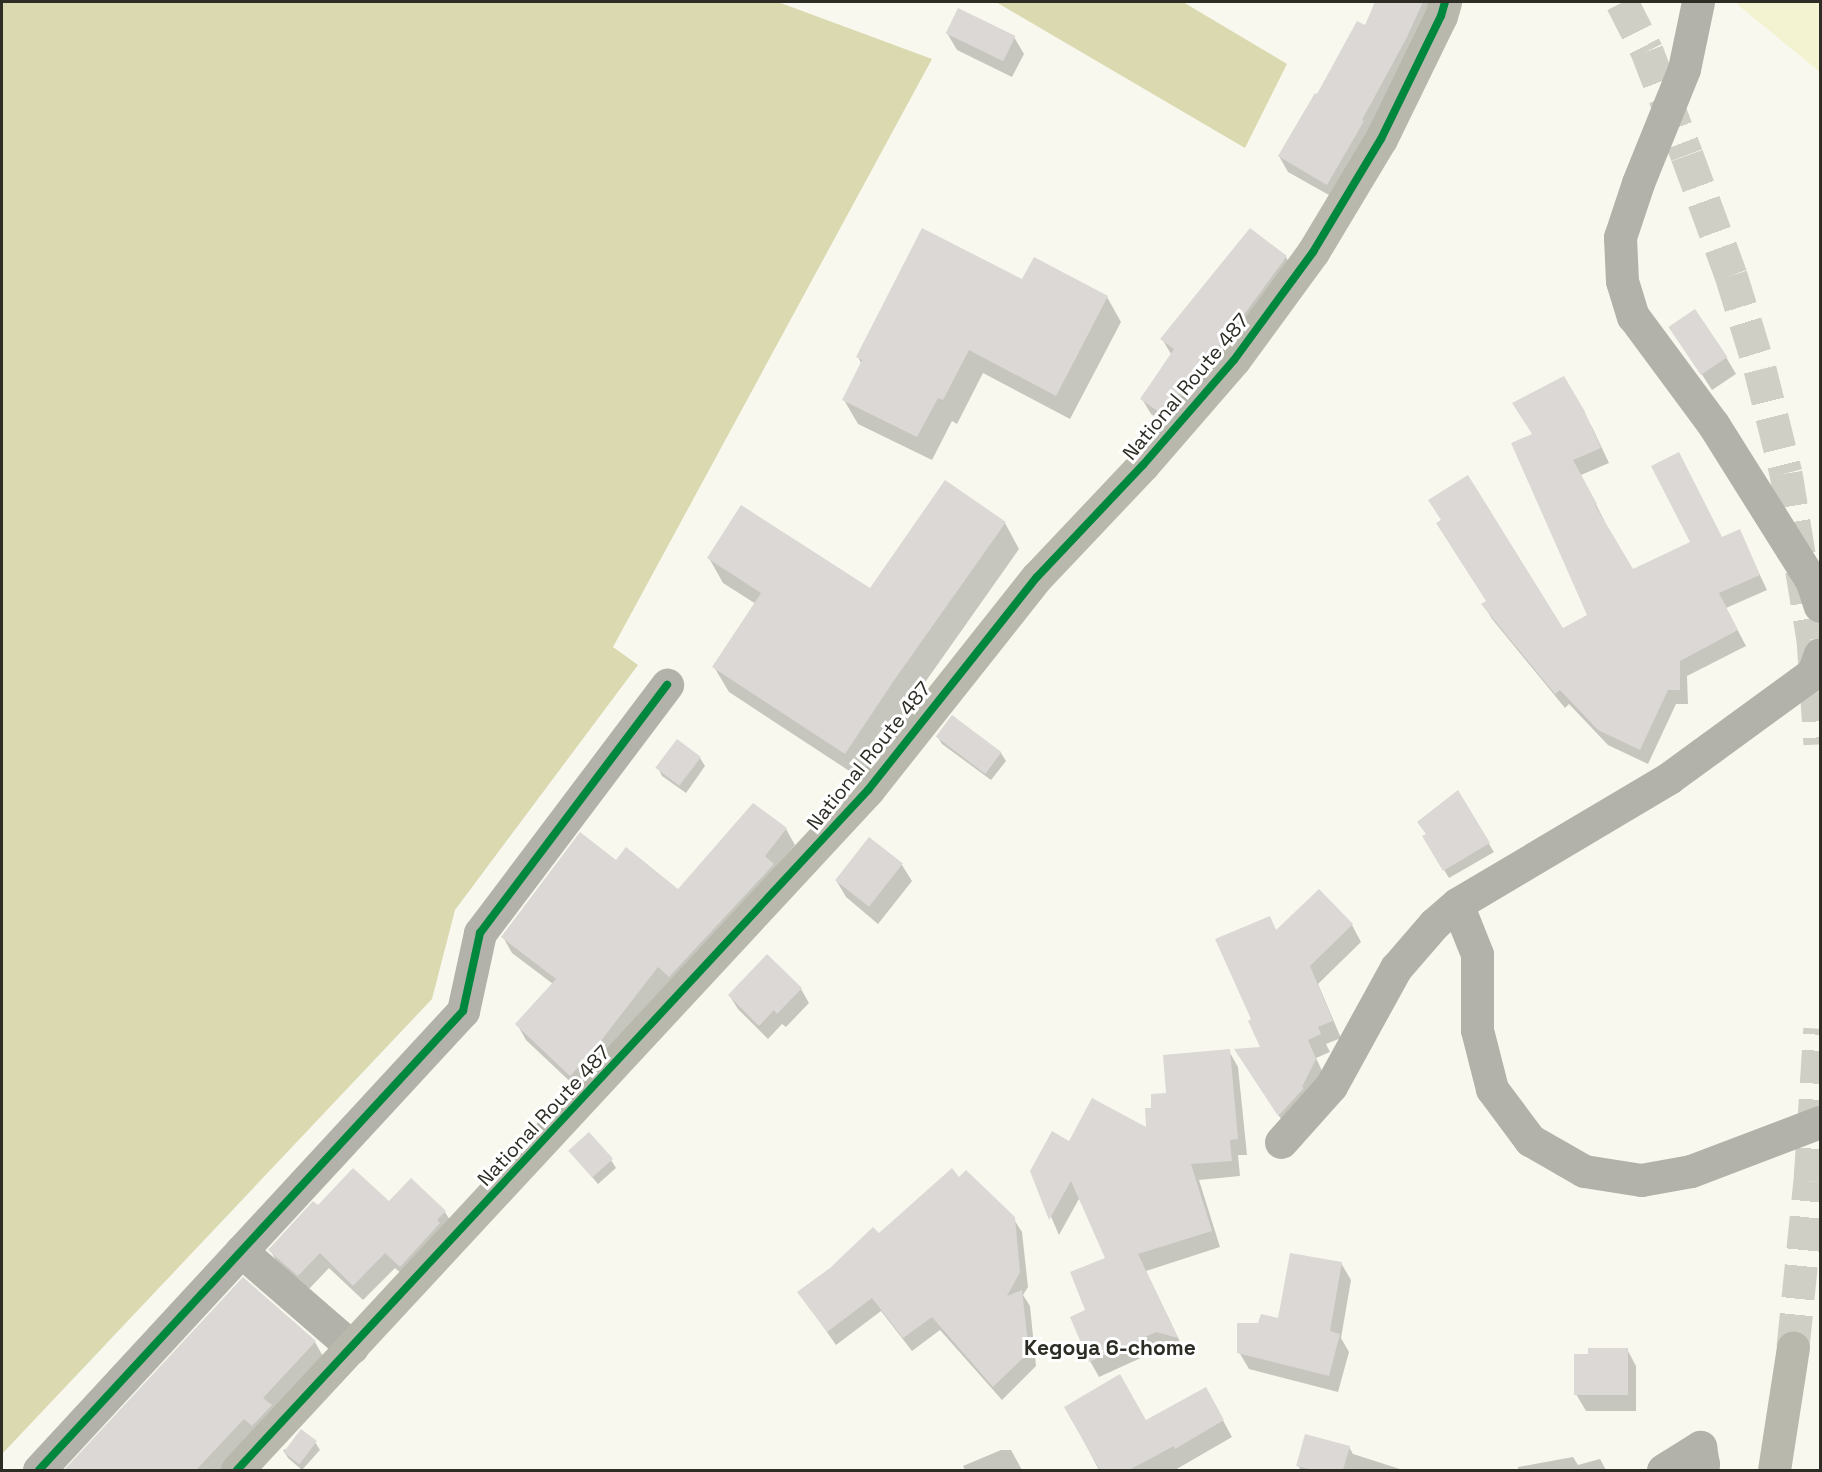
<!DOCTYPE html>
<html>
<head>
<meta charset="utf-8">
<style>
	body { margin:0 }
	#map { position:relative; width:1822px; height:1472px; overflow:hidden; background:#f8f8ee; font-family:"Space Grotesk",sans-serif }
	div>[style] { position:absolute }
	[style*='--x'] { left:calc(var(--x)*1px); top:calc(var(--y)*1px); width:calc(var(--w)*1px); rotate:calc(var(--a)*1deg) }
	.green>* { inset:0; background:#f4f3d1 }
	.water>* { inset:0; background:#dbd9b0 }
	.shadow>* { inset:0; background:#0003 }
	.building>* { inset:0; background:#dbd8d6; transform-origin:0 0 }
	.trunk-tunnel>* { height:33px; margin-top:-16.5px; transform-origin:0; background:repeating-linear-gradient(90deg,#cfcfc6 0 33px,transparent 0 49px) }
	.minor>* { height:33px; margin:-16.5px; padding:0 16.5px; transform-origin:16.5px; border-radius:16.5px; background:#b3b2aa }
	.trunk>* { height:33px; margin:-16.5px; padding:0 16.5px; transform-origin:16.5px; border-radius:16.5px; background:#b8b8ac }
	.cycleway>* { height:8px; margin:-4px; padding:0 4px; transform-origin:4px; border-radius:4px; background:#00873e }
	span { translate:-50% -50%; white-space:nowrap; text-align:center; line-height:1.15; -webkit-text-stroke:6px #fff; paint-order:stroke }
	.street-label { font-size:20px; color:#2d2d25 }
	.neighbourhood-label { font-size:21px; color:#2d2d25; font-weight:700 }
	.frame { position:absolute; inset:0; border:3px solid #2d2d25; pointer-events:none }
</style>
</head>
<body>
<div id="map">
	<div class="green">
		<i style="clip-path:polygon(1736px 2px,1820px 2px,1820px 72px,1738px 5px)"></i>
	</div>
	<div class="water">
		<i style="clip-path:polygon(2px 2px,778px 2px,932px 59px,613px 647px,638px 665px,455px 910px,432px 999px,2px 1454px)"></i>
		<i style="clip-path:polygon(996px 2px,1183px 2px,1287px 64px,1245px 148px)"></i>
	</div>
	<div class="shadow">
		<i style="clip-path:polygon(1376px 2px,1432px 2px,1336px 199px,1288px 172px,1279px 156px,1366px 27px)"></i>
		<i style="clip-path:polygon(947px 33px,1014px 37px,1024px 54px,1012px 77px,957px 50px)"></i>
		<i style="clip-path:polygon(1286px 257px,1295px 273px,1172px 429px,1151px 414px,1142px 399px,1171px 354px,1162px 339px)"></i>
		<i style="clip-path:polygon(1023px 281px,1107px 297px,1121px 322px,1070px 419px,983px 373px,957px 424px,952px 421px,932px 460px,858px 424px,844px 400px,861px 363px,858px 357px)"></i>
		<i style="clip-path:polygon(1671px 327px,1726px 357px,1736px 374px,1712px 390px)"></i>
		<i style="clip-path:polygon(1563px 378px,1592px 427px,1609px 463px,1581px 475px,1604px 520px,1602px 521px,1632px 571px,1739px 531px,1767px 590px,1726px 608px,1746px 646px,1687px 676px,1688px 704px,1676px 704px,1648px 764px,1608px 745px,1569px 704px,1565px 708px,1492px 619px,1483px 604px,1487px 602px,1562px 630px,1589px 615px,1533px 434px)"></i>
		<i style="clip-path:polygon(1005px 523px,1019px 549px,909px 705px,860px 778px,729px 692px,714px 667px,756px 604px,723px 583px,709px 558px,870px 590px)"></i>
		<i style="clip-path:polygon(937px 736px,1001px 753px,1006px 761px,991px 780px,942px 744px)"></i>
		<i style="clip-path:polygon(677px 741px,700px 758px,705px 766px,686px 793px,662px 776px,658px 768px)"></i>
		<i style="clip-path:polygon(1457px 793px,1494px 852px,1449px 878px,1424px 837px)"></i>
		<i style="clip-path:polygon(786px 829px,795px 845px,580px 1091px,526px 1040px,517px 1024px,553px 984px,512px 953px,503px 937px,616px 862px,678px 891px)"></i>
		<i style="clip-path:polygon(902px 865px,912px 881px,878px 924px,846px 897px,836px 880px)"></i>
		<i style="clip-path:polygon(1269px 917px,1277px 932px,1352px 925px,1361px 942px,1318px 984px,1341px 1038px,1326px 1044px,1330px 1052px,1316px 1058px,1325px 1077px,1283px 1122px,1246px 1065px,1262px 1048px,1253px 1020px)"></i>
		<i style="clip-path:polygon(801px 989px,809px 1003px,786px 1027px,782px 1024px,768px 1039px,738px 1009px,729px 995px)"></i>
		<i style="clip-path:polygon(1229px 1051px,1238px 1067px,1247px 1155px,1238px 1155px,1240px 1176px,1199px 1180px,1220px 1247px,1146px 1271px,1185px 1352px,1165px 1347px,1099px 1377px,1090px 1361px,1107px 1259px,1080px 1197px,1059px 1235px,1031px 1171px,1069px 1143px,1147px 1130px,1153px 1109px,1167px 1094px)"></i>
		<i style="clip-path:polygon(570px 1151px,611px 1160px,616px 1168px,598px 1184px)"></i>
		<i style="clip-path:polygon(959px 1179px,1013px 1218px,1022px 1232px,1028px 1287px,1023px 1295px,1030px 1306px,1036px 1366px,1002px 1400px,940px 1330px,912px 1351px,881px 1311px,836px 1345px,799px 1292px)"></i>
		<i style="clip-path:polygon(389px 1204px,445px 1212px,454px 1227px,410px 1281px,395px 1268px,363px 1300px,329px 1268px,308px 1290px,279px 1265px,270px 1250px,318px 1207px)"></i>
		<i style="clip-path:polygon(1341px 1263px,1351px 1280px,1341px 1338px,1349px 1352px,1338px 1392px,1249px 1369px,1239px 1352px,1259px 1324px,1279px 1320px)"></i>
		<i style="clip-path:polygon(243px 1279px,315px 1342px,330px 1369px,227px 1470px,66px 1470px)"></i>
		<i style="clip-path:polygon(1627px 1349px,1636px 1366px,1636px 1411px,1586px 1411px,1576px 1394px)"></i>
		<i style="clip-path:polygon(1206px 1389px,1232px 1437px,1175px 1470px,1099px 1470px,1066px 1407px,1146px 1422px)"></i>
		<i style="clip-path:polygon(315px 1442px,320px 1450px,302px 1470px,288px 1458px,283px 1450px)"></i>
		<i style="clip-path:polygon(1349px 1447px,1353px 1454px,1403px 1470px,1301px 1470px,1298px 1466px)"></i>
		<i style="clip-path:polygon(1001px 1450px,1011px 1450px,1022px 1470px,965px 1470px,963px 1466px)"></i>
		<i style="clip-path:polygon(1573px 1457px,1578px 1465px,1600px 1459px,1606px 1470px,1518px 1470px,1518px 1467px)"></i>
	</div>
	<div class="building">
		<i style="clip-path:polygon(1375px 2px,1423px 2px,1406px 39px,1362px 120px,1364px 121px,1327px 185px,1278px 156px,1315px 93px,1317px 94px,1357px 21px,1365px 25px)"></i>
		<i style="left:958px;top:8px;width:64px;height:28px;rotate:26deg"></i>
		<i style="clip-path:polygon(922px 228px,1022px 279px,1034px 257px,1108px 296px,1056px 396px,969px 350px,943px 400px,938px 398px,917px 437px,842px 400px,862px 360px,856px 357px)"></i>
		<i style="clip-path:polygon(1250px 228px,1287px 256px,1237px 324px,1162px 414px,1140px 399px,1174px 349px,1160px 339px)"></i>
		<i style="left:1695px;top:309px;width:58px;height:32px;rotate:56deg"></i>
		<i style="clip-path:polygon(1564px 376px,1584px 410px,1601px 448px,1573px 460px,1597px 504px,1595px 505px,1633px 569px,1690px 542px,1651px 466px,1679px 452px,1722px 537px,1740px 529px,1760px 575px,1719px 593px,1738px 630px,1680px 661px,1680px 690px,1668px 690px,1640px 750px,1598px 730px,1560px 690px,1555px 694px,1481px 604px,1486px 601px,1436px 523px,1441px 520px,1428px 500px,1468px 475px,1563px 628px,1587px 615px,1511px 443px,1532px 434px,1512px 403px)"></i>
		<i style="clip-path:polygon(945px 480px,1006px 522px,895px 679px,845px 754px,712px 667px,761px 593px,707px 558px,741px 505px,870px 588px)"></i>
		<i style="left:952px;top:715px;width:62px;height:27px;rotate:37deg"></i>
		<i style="left:677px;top:739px;width:30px;height:36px;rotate:37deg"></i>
		<i style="clip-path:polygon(1458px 790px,1490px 843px,1443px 871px,1422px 836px,1426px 834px,1417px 822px)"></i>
		<i style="clip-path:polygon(753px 803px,787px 828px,765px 856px,774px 864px,669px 977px,658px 967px,593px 1051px,570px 1076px,515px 1024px,556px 979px,501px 937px,580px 832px,616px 860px,626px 847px,678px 889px)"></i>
		<i style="left:869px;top:837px;width:43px;height:55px;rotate:38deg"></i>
		<i style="clip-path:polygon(1319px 889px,1353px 924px,1310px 966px,1333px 1021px,1318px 1027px,1321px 1034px,1308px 1040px,1316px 1059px,1302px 1087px,1304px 1088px,1278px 1116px,1234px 1049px,1260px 1047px,1248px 1021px,1251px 1019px,1215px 939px,1270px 916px,1276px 930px)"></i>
		<i style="clip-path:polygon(767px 954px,802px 988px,777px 1014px,774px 1010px,759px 1026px,728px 995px)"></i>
		<i style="clip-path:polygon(1230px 1049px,1238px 1139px,1230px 1140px,1232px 1161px,1191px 1164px,1212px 1231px,1138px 1254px,1178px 1338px,1156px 1332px,1089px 1362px,1070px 1317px,1085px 1310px,1070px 1272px,1105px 1258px,1071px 1181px,1049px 1220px,1030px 1171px,1052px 1131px,1069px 1141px,1092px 1098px,1146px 1127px,1145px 1108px,1151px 1108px,1151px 1094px,1166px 1093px,1163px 1055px)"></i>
		<i style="left:589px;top:1132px;width:36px;height:28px;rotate:48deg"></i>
		<i style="clip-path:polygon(353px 1168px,389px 1201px,411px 1178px,446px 1211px,437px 1220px,440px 1223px,400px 1267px,385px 1253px,353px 1286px,320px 1253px,298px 1276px,268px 1250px,313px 1201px,318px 1205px)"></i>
		<i style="clip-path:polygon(952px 1168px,959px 1177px,966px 1170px,1015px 1217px,1020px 1272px,1007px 1296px,1022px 1290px,1029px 1352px,993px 1387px,932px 1317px,903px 1338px,872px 1298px,827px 1332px,797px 1292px,830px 1268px,873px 1227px,879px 1233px)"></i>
		<i style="clip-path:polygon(1290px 1253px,1342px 1262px,1330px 1331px,1340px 1334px,1329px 1376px,1237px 1353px,1237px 1323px,1258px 1323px,1261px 1314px,1278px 1318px)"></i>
		<i style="clip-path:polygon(243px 1277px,316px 1341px,263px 1398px,272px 1405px,252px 1426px,244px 1419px,196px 1470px,64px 1470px)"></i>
		<i style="clip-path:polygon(1588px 1348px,1628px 1348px,1628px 1395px,1574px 1395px,1574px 1354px,1588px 1354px)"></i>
		<i style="clip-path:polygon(1120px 1374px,1146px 1420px,1206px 1387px,1224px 1420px,1175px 1449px,1174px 1446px,1129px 1470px,1100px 1470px,1064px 1407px)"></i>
		<i style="left:301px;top:1429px;width:20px;height:29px;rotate:37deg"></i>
		<i style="clip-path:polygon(1305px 1434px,1350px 1446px,1343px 1470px,1313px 1470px,1296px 1466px)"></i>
	</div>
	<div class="trunk-tunnel">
		<i style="--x:1622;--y:2;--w:55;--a:63"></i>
		<i style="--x:1647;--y:51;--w:111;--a:69"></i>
		<i style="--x:1687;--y:155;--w:128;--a:69.9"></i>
		<i style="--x:1731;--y:275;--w:98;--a:72.9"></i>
		<i style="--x:1760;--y:369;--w:107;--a:76"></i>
		<i style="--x:1786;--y:473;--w:168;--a:80.8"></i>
		<i style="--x:1813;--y:639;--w:105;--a:86.2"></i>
		<i style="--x:1793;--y:1347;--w:167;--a:-84.2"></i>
		<i style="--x:1810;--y:1181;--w:153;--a:-86.3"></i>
	</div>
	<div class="minor">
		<i style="--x:1698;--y:2;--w:68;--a:101.8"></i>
		<i style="--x:1684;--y:69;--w:123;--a:112"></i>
		<i style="--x:1638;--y:183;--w:57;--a:108.4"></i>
		<i style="--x:1620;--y:237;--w:44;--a:87.4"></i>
		<i style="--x:1622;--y:281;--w:37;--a:73"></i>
		<i style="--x:1633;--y:316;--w:134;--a:53.5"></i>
		<i style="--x:1713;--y:424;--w:186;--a:57.9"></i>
		<i style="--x:1812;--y:582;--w:25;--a:72"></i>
		<i style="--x:1457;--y:904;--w:54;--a:68.2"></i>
		<i style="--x:1477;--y:954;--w:76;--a:90"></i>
		<i style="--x:1477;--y:1030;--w:61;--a:75.7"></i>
		<i style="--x:1492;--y:1089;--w:64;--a:53.3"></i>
		<i style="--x:1530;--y:1140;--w:62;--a:29.9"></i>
		<i style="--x:1584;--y:1171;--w:58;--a:9"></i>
		<i style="--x:1641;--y:1180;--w:51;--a:-10.2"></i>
		<i style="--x:1691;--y:1171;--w:138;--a:-20.8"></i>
		<i style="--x:1281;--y:1142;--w:75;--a:-48.2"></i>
		<i style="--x:1331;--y:1086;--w:135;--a:-61.2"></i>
		<i style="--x:1396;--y:968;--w:58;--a:-49.2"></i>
		<i style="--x:1434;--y:924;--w:30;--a:-41"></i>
		<i style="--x:1457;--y:904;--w:247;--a:-30.7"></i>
		<i style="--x:1669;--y:778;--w:178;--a:-36.1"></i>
		<i style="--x:1813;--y:673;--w:20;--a:-70"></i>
		<i style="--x:241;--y:1251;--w:147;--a:40.9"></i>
		<i style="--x:39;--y:1470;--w:625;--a:-47.27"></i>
		<i style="--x:463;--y:1011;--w:80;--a:-77.7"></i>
		<i style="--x:480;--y:933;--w:311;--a:-53"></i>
		<i style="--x:1663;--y:1470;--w:44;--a:-31.9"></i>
		<i style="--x:1700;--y:1447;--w:17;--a:80"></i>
		<i style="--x:1703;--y:1464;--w:10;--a:143"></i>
	</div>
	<div class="trunk">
		<i style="--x:237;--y:1470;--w:928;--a:-47.14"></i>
		<i style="--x:868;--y:790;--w:272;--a:-51.6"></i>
		<i style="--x:1037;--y:577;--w:154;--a:-46.6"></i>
		<i style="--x:1143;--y:465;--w:139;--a:-49.1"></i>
		<i style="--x:1234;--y:360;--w:134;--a:-53.8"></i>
		<i style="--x:1313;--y:252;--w:132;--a:-59"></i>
		<i style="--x:1381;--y:139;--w:137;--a:-64"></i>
		<i style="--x:1441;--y:16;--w:15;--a:-74"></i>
		<i style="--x:1774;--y:1470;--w:124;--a:-81.2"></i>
	</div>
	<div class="cycleway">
		<i style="--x:39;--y:1470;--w:625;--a:-47.27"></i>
		<i style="--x:463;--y:1011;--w:80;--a:-77.7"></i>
		<i style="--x:480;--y:933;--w:311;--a:-53"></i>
		<i style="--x:237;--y:1470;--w:928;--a:-47.14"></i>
		<i style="--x:868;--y:790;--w:272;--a:-51.6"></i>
		<i style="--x:1037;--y:577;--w:154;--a:-46.6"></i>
		<i style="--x:1143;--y:465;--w:139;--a:-49.1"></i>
		<i style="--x:1234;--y:360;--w:134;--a:-53.8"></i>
		<i style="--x:1313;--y:252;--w:132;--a:-59"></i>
		<i style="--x:1381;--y:139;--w:137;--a:-64"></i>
		<i style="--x:1441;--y:16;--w:15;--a:-74"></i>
	</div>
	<div class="street-label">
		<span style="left:1186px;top:387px;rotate:-50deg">National Route 487</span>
		<span style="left:869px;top:756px;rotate:-51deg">National Route 487</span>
		<span style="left:544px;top:1116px;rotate:-47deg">National Route 487</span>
	</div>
	<div class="neighbourhood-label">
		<span style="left:1110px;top:1348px">Kegoya 6-chome</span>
	</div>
	<div class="frame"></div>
</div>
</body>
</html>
